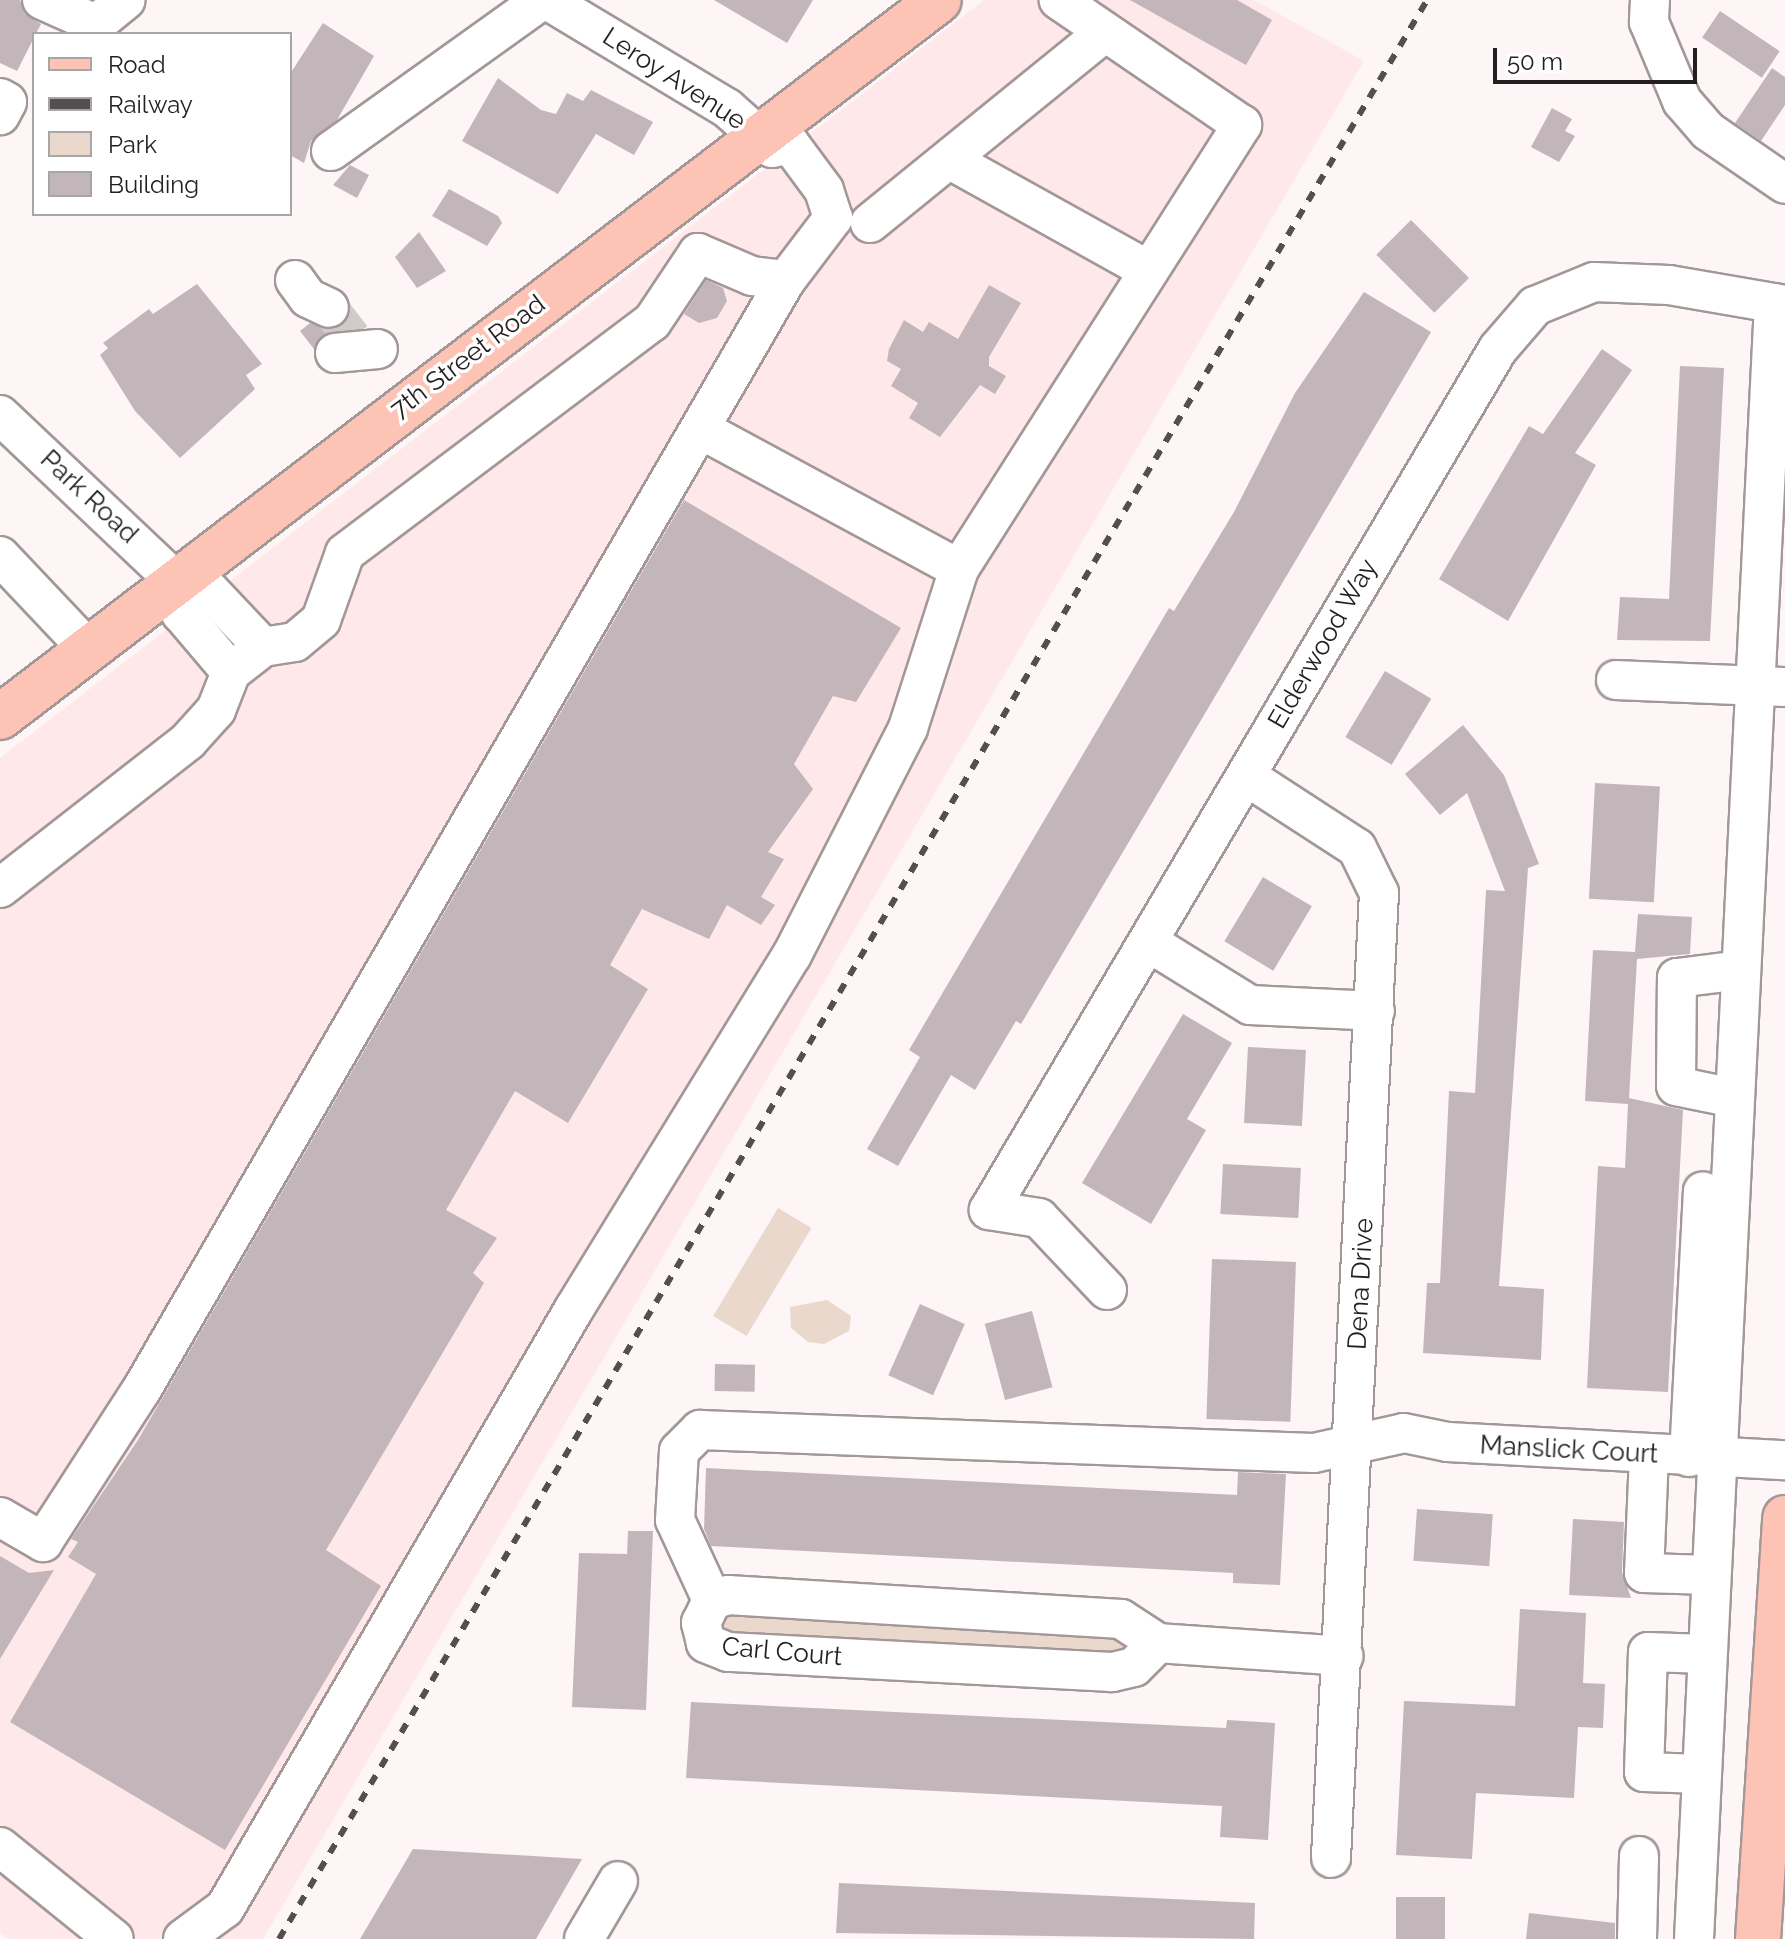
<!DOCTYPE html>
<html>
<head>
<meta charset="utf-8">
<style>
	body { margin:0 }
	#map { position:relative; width:1785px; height:1939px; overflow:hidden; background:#fdf5f6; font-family:Raleway,sans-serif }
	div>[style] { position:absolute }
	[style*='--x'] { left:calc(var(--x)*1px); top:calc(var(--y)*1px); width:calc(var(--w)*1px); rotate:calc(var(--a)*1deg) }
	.built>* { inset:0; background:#ffe8ea }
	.green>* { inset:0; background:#e9d8cb; transform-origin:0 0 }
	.building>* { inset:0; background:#c2b6bb; transform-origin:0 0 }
	.minor-tunnel>* { height:38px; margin-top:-19px; transform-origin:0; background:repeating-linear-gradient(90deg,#d1cacb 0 38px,transparent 0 57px) }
	.roads { filter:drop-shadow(2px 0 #a39798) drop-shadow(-2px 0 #a39798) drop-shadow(0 2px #a39798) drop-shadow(0 -2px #a39798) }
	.minor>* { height:38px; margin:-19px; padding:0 19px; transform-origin:19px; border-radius:19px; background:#fff }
	.major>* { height:44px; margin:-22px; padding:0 22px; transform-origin:22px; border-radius:22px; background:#fdc3b5 }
	.rail>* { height:6px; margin-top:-3px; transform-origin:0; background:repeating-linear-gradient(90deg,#544e4f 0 10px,transparent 0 20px) }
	span { translate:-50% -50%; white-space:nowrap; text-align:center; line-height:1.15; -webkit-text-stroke:7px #fff; paint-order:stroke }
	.street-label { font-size:26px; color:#231e1f }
	.legend { position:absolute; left:32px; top:32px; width:260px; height:184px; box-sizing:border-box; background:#fff; border:2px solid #a7a5a5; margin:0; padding:10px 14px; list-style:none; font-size:24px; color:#231e1f }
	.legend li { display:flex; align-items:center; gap:16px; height:40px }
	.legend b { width:40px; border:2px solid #a7a5a5 }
	.scale { position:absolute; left:1493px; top:48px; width:204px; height:36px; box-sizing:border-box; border:4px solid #231e1f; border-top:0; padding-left:10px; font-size:24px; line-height:28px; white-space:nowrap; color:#231e1f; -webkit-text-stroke:6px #fff; paint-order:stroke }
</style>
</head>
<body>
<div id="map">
	<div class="built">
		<i style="clip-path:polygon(984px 0,1254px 0,1364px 61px,263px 1939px,8px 1939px,0 1932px,0 758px)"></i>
	</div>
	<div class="green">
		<i style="left:778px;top:1208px;width:39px;height:126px;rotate:31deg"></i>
		<i style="clip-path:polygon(827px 1300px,851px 1316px,849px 1331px,824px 1344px,808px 1342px,791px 1328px,790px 1307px)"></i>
		<i style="clip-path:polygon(723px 1612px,1111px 1629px,1128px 1644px,1123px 1655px,729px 1640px,717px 1625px)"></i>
	</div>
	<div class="building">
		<i style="clip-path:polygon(0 0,20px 0,25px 14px,41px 24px,17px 71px,0 63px)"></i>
		<i style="clip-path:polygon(714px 0,813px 0,787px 43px)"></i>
		<i style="clip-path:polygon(1130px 0,1237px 0,1272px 20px,1246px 65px)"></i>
		<i style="left:1720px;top:11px;width:72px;height:32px;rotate:34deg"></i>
		<i style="clip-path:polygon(323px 23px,374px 56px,337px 120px,311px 141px,304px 163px,290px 155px,290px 74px)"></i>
		<i style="clip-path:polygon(1772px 68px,1785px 77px,1785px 105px,1761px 141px,1735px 123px)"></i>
		<i style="clip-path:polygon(498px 78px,541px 110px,556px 114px,567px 93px,583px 101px,591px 90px,653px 122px,634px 155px,596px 134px,558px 194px,462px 141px)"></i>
		<i style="clip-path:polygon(1552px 108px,1572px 119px,1565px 131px,1575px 136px,1559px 162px,1531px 147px)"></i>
		<i style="clip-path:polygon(350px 165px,369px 175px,357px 198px,333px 185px)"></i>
		<i style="clip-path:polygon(449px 189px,498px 216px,502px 223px,487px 246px,432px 216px)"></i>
		<i style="left:1411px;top:220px;width:82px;height:49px;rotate:45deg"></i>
		<i style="clip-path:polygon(419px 232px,446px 271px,417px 288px,395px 257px)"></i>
		<i style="clip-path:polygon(706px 280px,723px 288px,727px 301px,717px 318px,699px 323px,684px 314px)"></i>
		<i style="clip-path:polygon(197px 284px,262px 364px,246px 375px,255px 389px,180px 458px,135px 411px,100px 355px,108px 348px,103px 343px,149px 309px,153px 314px)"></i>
		<i style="clip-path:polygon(989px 285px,1021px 303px,989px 357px,989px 366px,1006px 376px,995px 394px,980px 385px,940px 437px,909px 418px,918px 403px,891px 386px,901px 369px,887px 361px,889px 349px,904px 320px,923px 332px,929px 322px,958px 339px)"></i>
		<i style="clip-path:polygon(1364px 292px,1431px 332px,1021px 1024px,1016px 1021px,975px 1090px,951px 1075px,898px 1166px,867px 1149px,920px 1057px,909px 1050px,1169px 608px,1174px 611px,1234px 512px,1295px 393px)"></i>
		<i style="clip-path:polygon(349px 315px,361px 328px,323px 335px,314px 349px,300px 331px,310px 323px,332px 330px)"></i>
		<i style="clip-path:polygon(1602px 349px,1632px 370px,1575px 453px,1596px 465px,1508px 621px,1439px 579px,1529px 426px,1543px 434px)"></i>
		<i style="clip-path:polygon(1680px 366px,1724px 368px,1710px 641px,1617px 640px,1620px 597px,1669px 599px)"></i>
		<i style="clip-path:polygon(684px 500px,901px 628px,856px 702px,833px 696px,794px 764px,813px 789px,768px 852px,784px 859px,761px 897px,775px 905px,761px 925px,727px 905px,709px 939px,642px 909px,610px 965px,648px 989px,568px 1123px,515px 1091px,446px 1210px,497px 1238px,473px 1273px,484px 1283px,326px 1550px,381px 1586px,225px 1850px,10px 1722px,96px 1574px,68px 1557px,78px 1542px,71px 1539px,138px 1440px)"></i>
		<i style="left:1385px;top:671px;width:54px;height:77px;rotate:31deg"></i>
		<i style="clip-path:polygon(1463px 725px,1504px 775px,1539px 864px,1528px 868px,1499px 1286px,1544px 1289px,1541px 1360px,1423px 1353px,1427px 1283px,1440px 1283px,1449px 1091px,1475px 1093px,1486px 890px,1505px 891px,1467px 793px,1440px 815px,1405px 774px)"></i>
		<i style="left:1595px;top:783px;width:65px;height:116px;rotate:3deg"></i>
		<i style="left:1263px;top:877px;width:57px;height:75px;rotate:31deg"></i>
		<i style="clip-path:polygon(1638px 914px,1692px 917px,1690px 954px,1637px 959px,1629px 1098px,1683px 1110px,1668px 1392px,1587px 1388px,1598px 1166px,1625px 1168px,1628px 1104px,1585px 1101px,1593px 950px,1635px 952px)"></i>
		<i style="clip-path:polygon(1183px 1014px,1232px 1043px,1187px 1119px,1206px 1130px,1151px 1224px,1082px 1183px)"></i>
		<i style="left:1248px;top:1047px;width:58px;height:76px;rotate:3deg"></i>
		<i style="left:1223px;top:1164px;width:78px;height:50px;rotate:3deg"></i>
		<i style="left:1212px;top:1259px;width:84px;height:160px;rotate:2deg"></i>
		<i style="left:920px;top:1304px;width:49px;height:78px;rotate:24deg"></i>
		<i style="left:1032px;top:1311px;width:79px;height:49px;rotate:75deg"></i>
		<i style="left:715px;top:1364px;width:40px;height:27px;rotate:1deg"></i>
		<i style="clip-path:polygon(706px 1468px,1237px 1495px,1238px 1472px,1286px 1474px,1280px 1585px,1233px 1583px,1233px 1573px,711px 1546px,704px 1529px)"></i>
		<i style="left:1417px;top:1509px;width:76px;height:52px;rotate:4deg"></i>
		<i style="clip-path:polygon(1573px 1519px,1624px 1522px,1622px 1572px,1631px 1598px,1569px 1595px)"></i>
		<i style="clip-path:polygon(628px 1531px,653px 1531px,646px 1710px,572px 1707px,579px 1553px,627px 1554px)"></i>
		<i style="clip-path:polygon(0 1556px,29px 1573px,54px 1570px,0 1659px)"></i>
		<i style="clip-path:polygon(1520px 1609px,1586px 1613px,1583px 1683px,1605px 1684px,1603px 1728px,1578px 1727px,1574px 1798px,1476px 1793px,1472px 1859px,1396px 1855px,1404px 1701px,1515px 1706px)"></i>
		<i style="clip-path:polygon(691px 1702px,1226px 1728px,1227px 1720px,1275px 1723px,1268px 1840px,1220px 1837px,1222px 1806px,686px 1778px)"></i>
		<i style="clip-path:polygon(413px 1849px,582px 1859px,536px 1939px,360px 1939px)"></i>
		<i style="clip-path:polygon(839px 1883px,1255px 1903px,1254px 1939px,836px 1933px)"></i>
		<i style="left:1396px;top:1897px;width:49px;height:42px"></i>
		<i style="clip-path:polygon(1529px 1913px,1615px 1923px,1615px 1939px,1526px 1939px)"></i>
	</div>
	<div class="minor-tunnel">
		<i style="--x:329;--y:308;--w:39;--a:52"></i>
	</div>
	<div class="roads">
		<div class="minor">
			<i style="--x:42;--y:0;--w:59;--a:24"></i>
			<i style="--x:96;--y:24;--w:38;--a:-39"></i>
			<i style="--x:547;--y:0;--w:210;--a:31"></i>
			<i style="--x:727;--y:108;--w:60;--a:41.6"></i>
			<i style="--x:1650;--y:0;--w:22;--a:93"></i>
			<i style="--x:1649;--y:22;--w:86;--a:67.3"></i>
			<i style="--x:1682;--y:101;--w:40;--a:49"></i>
			<i style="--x:1708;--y:131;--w:93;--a:34.5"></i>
			<i style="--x:0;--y:98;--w:8;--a:30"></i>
			<i style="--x:7;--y:102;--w:15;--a:118"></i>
			<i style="--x:331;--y:151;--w:259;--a:-35.6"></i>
			<i style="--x:952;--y:161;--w:224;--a:29.1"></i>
			<i style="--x:870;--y:223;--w:301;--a:-39.1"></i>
			<i style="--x:295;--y:280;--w:22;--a:54"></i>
			<i style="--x:308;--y:298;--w:23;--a:25"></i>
			<i style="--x:335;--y:353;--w:43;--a:-5.3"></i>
			<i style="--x:0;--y:415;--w:260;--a:43.4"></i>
			<i style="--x:702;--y:430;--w:292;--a:28.4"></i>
			<i style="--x:0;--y:556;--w:128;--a:46.6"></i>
			<i style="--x:189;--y:594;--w:21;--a:113"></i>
			<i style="--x:181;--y:613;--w:77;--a:49.7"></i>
			<i style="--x:189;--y:594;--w:21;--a:-8"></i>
			<i style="--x:210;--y:591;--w:77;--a:46.6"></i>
			<i style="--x:1616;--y:680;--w:169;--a:2.4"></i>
			<i style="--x:1246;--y:776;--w:132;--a:33"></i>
			<i style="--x:1357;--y:848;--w:50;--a:63.9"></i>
			<i style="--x:1379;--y:893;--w:966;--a:92.85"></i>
			<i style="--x:0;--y:888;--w:239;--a:-38"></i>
			<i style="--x:188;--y:741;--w:42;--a:-47.9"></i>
			<i style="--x:216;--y:710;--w:41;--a:-68.5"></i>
			<i style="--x:231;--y:672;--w:41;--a:-38"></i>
			<i style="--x:263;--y:647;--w:32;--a:-9"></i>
			<i style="--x:295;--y:642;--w:34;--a:-40"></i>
			<i style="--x:321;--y:620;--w:71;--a:-70.3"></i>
			<i style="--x:345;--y:553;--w:384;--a:-37"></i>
			<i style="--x:652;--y:322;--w:83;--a:-56.3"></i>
			<i style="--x:698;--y:253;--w:59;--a:23.1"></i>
			<i style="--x:752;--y:276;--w:34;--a:7"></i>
			<i style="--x:786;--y:280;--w:78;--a:-52.8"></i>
			<i style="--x:833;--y:218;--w:29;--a:-108"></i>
			<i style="--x:824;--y:190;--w:57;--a:-126.5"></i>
			<i style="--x:790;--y:144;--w:18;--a:167"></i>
			<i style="--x:1148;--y:942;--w:120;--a:31.7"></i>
			<i style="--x:1250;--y:1005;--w:125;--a:2.7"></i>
			<i style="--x:1734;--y:1098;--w:59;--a:-168.3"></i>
			<i style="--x:1676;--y:1086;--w:108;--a:-89.5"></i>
			<i style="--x:1677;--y:978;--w:64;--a:-7.1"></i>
			<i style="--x:1107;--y:1290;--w:99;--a:-133.4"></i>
			<i style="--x:1039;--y:1218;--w:51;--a:-170.9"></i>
			<i style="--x:989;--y:1210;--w:1000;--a:-59.41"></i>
			<i style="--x:1498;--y:349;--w:57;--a:-49.3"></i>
			<i style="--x:1535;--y:306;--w:64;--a:-22.1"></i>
			<i style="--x:1594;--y:282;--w:75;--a:2.3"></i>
			<i style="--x:1669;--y:285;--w:118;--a:9.8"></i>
			<i style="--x:1649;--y:1455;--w:118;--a:92.4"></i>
			<i style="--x:1644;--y:1573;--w:67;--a:1.7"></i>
			<i style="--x:1689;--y:1457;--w:266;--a:-87"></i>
			<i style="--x:0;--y:1517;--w:50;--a:30.2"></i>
			<i style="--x:43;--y:1542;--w:182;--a:-57.1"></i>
			<i style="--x:142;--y:1389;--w:1282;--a:-59.86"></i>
			<i style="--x:712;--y:1600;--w:88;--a:-114.8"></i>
			<i style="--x:675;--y:1520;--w:69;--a:-86.7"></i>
			<i style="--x:679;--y:1451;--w:30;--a:-45"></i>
			<i style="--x:700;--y:1430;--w:614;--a:2.15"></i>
			<i style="--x:1314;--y:1453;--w:92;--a:-12.5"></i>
			<i style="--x:1404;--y:1433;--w:45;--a:11.6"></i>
			<i style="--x:1448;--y:1442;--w:337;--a:3.1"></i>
			<i style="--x:1158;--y:1643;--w:34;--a:135"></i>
			<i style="--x:1134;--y:1667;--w:23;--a:167"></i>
			<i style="--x:1112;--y:1672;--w:385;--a:-177"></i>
			<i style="--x:728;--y:1652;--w:24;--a:-158"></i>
			<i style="--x:706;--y:1643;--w:21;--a:-104"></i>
			<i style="--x:701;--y:1623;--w:25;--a:-64"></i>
			<i style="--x:712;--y:1600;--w:17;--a:-17"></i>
			<i style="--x:728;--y:1595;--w:394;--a:3.5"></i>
			<i style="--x:1121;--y:1619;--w:44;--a:33"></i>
			<i style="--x:1158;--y:1643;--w:186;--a:4"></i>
			<i style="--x:1702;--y:1774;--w:58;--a:-178"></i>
			<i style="--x:1644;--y:1772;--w:120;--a:-88.1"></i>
			<i style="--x:1648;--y:1652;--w:59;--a:1.9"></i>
			<i style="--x:0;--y:1847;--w:146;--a:38.9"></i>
			<i style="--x:183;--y:1939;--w:52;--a:-36.4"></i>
			<i style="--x:225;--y:1908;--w:693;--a:-59.77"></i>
			<i style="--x:574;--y:1309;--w:416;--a:-58.4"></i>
			<i style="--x:792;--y:955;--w:255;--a:-62.9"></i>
			<i style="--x:908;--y:728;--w:167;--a:-72.2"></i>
			<i style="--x:959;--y:569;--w:527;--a:-57.49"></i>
			<i style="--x:1242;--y:125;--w:222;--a:-145.7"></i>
			<i style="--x:584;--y:1939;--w:67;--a:-59.6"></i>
			<i style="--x:1637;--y:1939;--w:83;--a:-88.6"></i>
			<i style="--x:1694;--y:1939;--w:1638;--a:-87.2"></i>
		</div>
		<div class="major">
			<i style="--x:0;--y:717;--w:1181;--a:-37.36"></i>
			<i style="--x:1758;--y:1939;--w:422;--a:-86.3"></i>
		</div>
	</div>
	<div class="rail">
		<i style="--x:279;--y:1939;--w:2253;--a:-59.37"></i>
	</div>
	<div class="street-label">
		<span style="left:674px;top:79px;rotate:33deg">Leroy Avenue</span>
		<span style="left:468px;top:357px;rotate:-37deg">7th Street Road</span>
		<span style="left:89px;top:497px;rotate:43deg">Park Road</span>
		<span style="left:1323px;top:644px;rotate:-60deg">Elderwood Way</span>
		<span style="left:1361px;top:1284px;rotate:-87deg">Dena Drive</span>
		<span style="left:1569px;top:1450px;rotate:3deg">Manslick Court</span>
		<span style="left:782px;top:1652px;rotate:5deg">Carl Court</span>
	</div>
	<ul class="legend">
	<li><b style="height:10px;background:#fdc3b5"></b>Road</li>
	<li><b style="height:10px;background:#544e4f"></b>Railway</li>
	<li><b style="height:22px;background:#e9d8cb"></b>Park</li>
	<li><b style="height:22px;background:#c2b6bb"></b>Building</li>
	</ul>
	<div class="scale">50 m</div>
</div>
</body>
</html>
